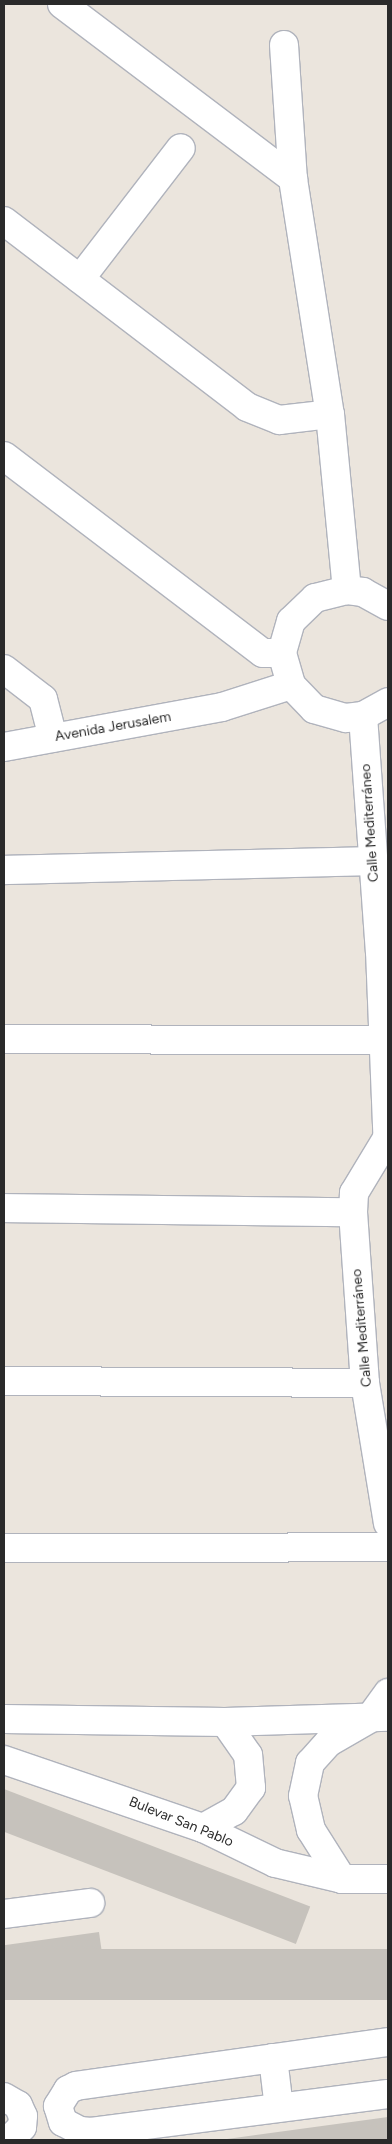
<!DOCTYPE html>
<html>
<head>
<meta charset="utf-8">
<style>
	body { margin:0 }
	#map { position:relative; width:392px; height:2144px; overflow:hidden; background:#ebe5dd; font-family:Figtree,sans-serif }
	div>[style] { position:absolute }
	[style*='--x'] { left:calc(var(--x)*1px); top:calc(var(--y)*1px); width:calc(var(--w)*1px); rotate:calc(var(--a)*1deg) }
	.building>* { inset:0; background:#c6c2bc; transform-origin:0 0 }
	.roads { filter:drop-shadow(1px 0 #b0b3bc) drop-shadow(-1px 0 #b0b3bc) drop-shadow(0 1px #b0b3bc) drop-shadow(0 -1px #b0b3bc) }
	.minor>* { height:28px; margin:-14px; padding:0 14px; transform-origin:14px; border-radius:14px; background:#fff }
	.tertiary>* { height:28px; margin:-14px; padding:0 14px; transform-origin:14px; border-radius:14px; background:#fff }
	span { translate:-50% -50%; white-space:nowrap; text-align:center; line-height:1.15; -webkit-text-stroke:4px #fff; paint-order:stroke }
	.street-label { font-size:14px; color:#2a2a2a }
	.frame { position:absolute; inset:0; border:5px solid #2a2a2a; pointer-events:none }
</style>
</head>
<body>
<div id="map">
	<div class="building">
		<i style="left:4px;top:1789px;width:328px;height:40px;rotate:21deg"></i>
		<i style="left:99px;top:1932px;width:45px;height:96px;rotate:82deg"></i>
		<i style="left:388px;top:1949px;width:51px;height:387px;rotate:90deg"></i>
		<i style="clip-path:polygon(388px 2117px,388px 2140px,227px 2140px,227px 2139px)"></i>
	</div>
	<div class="roads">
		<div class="minor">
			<i style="--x:62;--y:4;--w:290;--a:37.1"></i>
			<i style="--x:284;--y:45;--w:134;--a:86.2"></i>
			<i style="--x:293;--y:179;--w:238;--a:81.1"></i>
			<i style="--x:330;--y:414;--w:177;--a:84.5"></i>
			<i style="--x:4;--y:221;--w:306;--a:37.4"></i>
			<i style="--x:247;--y:407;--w:35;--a:22"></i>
			<i style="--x:279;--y:420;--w:51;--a:-6.7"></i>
			<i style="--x:80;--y:279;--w:165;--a:-52.4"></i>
			<i style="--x:4;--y:456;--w:325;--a:37.3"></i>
			<i style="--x:263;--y:653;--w:19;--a:0"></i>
			<i style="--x:388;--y:606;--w:29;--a:-151"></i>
			<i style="--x:363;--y:592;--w:16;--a:-173"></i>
			<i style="--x:347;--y:590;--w:33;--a:166"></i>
			<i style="--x:315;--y:598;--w:33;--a:136"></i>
			<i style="--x:291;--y:621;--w:33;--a:106"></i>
			<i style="--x:282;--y:653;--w:33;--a:74"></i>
			<i style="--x:291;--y:685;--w:33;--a:46"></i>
			<i style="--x:314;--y:709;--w:33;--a:16"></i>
			<i style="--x:346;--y:718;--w:17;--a:-7"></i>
			<i style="--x:363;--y:716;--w:29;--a:-29"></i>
			<i style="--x:4;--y:669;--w:49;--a:37.6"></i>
			<i style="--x:43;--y:699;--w:40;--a:75.6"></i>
			<i style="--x:363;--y:716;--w:236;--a:85.9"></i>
			<i style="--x:380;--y:951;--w:196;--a:87.7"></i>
			<i style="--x:4;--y:747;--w:222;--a:-10.4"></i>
			<i style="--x:222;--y:707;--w:72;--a:-17.7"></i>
			<i style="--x:4;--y:870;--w:368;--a:-1.4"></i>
			<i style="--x:4;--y:1039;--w:379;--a:0.2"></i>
			<i style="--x:386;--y:1140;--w:62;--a:121.1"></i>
			<i style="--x:354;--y:1193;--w:19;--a:93"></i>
			<i style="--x:353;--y:1212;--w:171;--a:86"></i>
			<i style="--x:365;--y:1383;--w:142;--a:80.7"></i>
			<i style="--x:4;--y:1208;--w:349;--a:0.7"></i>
			<i style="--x:4;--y:1381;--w:361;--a:0.3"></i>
			<i style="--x:4;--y:1548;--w:384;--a:-0.1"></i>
			<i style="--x:370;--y:1718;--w:31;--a:-54"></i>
			<i style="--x:4;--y:1914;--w:87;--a:-7.3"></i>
			<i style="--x:388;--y:2042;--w:315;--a:172"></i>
			<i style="--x:76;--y:2086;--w:9;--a:153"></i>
			<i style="--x:68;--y:2090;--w:19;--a:122"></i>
			<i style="--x:58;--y:2106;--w:17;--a:73"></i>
			<i style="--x:63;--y:2122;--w:19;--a:28"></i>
			<i style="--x:80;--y:2131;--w:11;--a:5"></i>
			<i style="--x:91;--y:2132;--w:299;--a:-7.3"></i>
			<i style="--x:273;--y:2058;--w:50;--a:83.2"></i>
			<i style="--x:4;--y:2097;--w:16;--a:30"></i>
			<i style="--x:18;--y:2105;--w:12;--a:66"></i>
			<i style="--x:23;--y:2116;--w:11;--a:95"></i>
			<i style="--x:22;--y:2127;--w:18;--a:135"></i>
		</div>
		<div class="tertiary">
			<i style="--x:4;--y:1719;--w:221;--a:0.8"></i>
			<i style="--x:225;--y:1722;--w:163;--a:-1.8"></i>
			<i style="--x:4;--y:1760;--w:210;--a:18.9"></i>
			<i style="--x:203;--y:1828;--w:80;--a:25.9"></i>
			<i style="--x:275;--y:1863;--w:69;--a:13.4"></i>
			<i style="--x:342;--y:1879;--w:46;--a:0"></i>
			<i style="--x:203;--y:1828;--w:35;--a:-29"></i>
			<i style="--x:234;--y:1811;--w:29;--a:-54"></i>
			<i style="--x:251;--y:1788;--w:33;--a:-95"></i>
			<i style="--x:248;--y:1755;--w:40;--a:-124.9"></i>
			<i style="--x:342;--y:1879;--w:58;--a:-122.3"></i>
			<i style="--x:311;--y:1830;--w:35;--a:-103"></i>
			<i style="--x:303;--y:1796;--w:34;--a:-78"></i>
			<i style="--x:310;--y:1763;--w:28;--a:-48"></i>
			<i style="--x:329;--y:1742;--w:46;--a:-29.9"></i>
		</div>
	</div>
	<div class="street-label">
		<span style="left:113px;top:727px;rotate:-10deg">Avenida Jerusalem</span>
		<span style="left:370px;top:823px;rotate:-94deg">Calle Mediterráneo</span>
		<span style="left:362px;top:1328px;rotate:-95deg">Calle Mediterráneo</span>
		<span style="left:181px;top:1822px;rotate:22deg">Bulevar San Pablo</span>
	</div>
	<div class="frame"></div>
</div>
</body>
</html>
